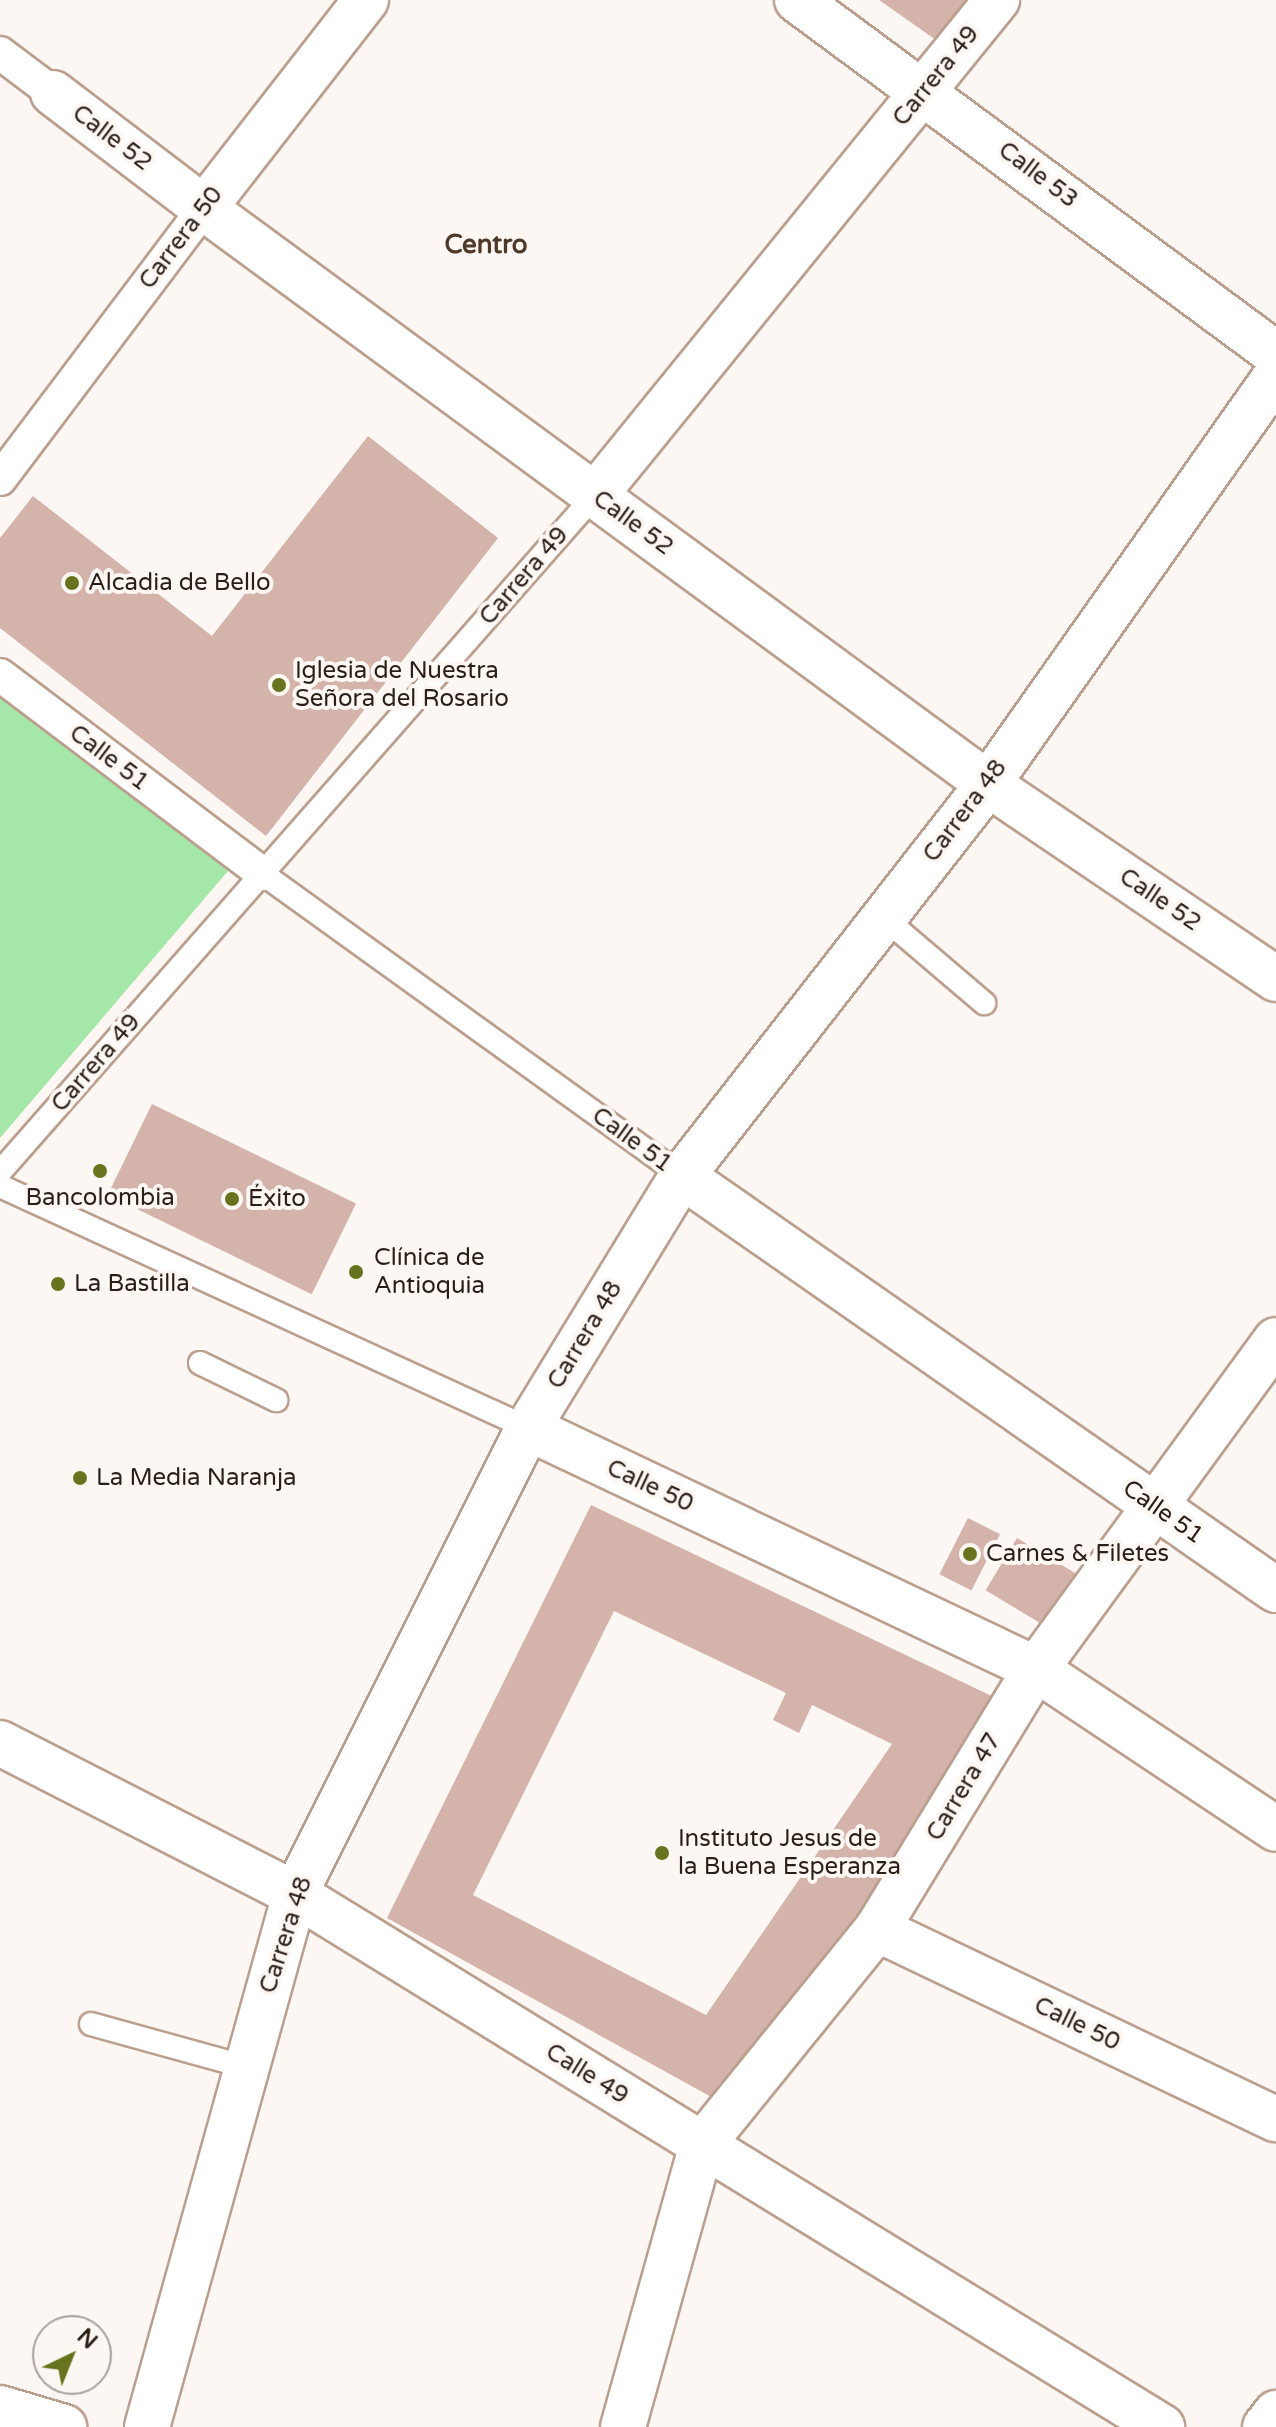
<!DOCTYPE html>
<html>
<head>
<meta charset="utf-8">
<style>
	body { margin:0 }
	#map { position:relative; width:1276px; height:2427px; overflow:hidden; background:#fdf7f4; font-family:"Varela Round",sans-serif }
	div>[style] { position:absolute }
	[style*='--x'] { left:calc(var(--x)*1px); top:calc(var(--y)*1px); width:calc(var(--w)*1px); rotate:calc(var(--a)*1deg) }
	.green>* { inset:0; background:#a5e7a8 }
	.building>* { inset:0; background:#d4b3aa; transform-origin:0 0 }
	.roads { filter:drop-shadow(2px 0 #bb9f8e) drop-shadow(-2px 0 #bb9f8e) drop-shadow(0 2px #bb9f8e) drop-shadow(0 -2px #bb9f8e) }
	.service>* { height:22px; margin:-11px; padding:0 11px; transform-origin:11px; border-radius:11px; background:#fff }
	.pedestrian>* { height:32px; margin:-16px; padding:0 16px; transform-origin:16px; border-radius:16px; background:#fff }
	.minor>* { height:44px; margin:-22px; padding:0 22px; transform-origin:22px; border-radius:22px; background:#fff }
	.tertiary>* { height:44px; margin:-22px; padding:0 22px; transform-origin:22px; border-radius:22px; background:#fff }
	.secondary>* { height:44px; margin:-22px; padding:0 22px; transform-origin:22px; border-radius:22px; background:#fff }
	.dots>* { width:22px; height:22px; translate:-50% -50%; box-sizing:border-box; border:4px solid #fdf7f4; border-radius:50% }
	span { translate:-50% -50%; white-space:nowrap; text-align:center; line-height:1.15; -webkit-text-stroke:8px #fdf7f4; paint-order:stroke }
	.street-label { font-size:24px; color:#291f18 }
	.poi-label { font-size:24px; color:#291f18 }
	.left { translate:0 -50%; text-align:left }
	.neighbourhood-label { font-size:26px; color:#4e3829; font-weight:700 }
	.north { position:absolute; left:32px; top:2315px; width:80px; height:80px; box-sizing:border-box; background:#fdf7f4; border:2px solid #a8a19c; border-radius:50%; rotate:43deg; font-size:22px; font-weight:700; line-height:32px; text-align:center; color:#291f18 }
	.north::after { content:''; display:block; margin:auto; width:28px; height:36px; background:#67731e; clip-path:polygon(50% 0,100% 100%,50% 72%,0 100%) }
</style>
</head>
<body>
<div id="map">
	<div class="green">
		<i style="clip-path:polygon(0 675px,240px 857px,0 1138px)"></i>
	</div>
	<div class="building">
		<i style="clip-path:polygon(879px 0,968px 0,936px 40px)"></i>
		<i style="clip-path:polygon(368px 436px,498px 538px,266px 836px,0 628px,0 538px,33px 496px,212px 636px)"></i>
		<i style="left:152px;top:1104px;width:227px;height:101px;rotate:26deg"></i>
		<i style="clip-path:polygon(evenodd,591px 1505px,998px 1699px,951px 1787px,724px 2104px,387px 1918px,591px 1505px,614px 1611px,786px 1693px,773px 1720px,799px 1733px,812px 1705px,892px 1744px,706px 2015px,473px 1895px,614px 1611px)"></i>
		<i style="left:968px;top:1518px;width:36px;height:63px;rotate:27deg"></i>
		<i style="left:1017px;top:1538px;width:77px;height:61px;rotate:31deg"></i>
	</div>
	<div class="roads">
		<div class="service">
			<i style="--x:263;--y:874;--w:516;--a:35.78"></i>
			<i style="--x:883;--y:917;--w:133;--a:40.4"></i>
			<i style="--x:0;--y:1172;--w:901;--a:-48.69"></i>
			<i style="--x:0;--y:1186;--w:581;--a:24.62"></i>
			<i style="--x:200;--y:1363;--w:85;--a:26"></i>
			<i style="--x:91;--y:2024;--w:161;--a:15.5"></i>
		</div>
		<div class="pedestrian">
			<i style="--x:0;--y:53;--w:66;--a:37"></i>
			<i style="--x:0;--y:479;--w:339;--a:-53"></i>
			<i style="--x:0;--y:675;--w:330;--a:37.1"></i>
		</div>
		<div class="minor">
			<i style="--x:53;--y:93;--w:190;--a:37.3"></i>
			<i style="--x:682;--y:1176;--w:724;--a:34.88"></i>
			<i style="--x:528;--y:1428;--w:562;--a:25.38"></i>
			<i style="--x:1036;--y:1669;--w:288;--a:33.7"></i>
			<i style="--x:877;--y:1929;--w:442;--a:25.5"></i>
			<i style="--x:0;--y:2408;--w:67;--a:16.5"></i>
		</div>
		<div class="tertiary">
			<i style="--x:366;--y:0;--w:264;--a:127.9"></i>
			<i style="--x:204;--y:208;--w:973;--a:36.3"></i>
			<i style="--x:988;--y:784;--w:348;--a:34.1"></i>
			<i style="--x:595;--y:495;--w:638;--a:-50.92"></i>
			<i style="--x:623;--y:2427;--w:293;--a:-74.4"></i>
			<i style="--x:702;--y:2145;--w:278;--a:-51"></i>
			<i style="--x:877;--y:1929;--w:305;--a:-58.6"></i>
			<i style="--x:1036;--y:1669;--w:407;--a:-53.9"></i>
			<i style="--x:1265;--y:2427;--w:18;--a:-52"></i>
		</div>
		<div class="secondary">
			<i style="--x:797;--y:0;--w:596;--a:36.47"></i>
			<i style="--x:0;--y:1743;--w:331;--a:27.1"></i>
			<i style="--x:295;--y:1894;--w:1018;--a:31.58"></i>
			<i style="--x:147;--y:2427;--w:553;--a:-74.48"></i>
			<i style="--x:295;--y:1894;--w:521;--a:-63.43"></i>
			<i style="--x:528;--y:1428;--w:295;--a:-58.6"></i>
			<i style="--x:682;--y:1176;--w:497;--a:-52"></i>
			<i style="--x:988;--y:784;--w:499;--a:-54.8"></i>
		</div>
	</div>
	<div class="dots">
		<i style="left:72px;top:583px;background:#67731e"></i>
		<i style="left:279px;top:685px;background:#67731e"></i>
		<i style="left:100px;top:1171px;background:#67731e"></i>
		<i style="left:232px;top:1199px;background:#67731e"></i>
		<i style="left:356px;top:1272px;background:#67731e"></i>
		<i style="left:58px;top:1284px;background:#67731e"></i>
		<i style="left:80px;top:1478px;background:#67731e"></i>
		<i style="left:970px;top:1554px;background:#67731e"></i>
		<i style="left:662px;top:1853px;background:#67731e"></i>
	</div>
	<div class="street-label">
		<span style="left:936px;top:76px;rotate:-51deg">Carrera 49</span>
		<span style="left:112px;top:138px;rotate:37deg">Calle 52</span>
		<span style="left:1038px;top:175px;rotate:37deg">Calle 53</span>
		<span style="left:181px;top:238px;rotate:-53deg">Carrera 50</span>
		<span style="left:633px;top:523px;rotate:36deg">Calle 52</span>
		<span style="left:524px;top:576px;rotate:-49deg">Carrera 49</span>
		<span style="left:109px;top:758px;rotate:37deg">Calle 51</span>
		<span style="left:965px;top:811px;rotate:-53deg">Carrera 48</span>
		<span style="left:1160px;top:900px;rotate:34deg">Calle 52</span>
		<span style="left:96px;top:1063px;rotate:-49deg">Carrera 49</span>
		<span style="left:632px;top:1140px;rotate:36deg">Calle 51</span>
		<span style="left:585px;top:1335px;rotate:-59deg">Carrera 48</span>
		<span style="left:650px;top:1486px;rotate:25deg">Calle 50</span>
		<span style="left:1163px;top:1512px;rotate:35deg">Calle 51</span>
		<span style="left:964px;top:1787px;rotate:-59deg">Carrera 47</span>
		<span style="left:286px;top:1935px;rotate:-72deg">Carrera 48</span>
		<span style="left:1077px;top:2024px;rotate:26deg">Calle 50</span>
		<span style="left:587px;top:2074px;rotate:32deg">Calle 49</span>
	</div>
	<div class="poi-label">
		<span class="left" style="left:88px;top:583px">Alcadia de Bello</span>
		<span class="left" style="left:295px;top:685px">Iglesia de Nuestra<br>Señora del Rosario</span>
		<span style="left:100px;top:1198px">Bancolombia</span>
		<span class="left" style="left:248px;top:1199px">Éxito</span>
		<span class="left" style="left:374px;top:1272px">Clínica de<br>Antioquia</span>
		<span class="left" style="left:74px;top:1284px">La Bastilla</span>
		<span class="left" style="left:96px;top:1478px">La Media Naranja</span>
		<span class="left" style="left:986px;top:1554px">Carnes &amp; Filetes</span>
		<span class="left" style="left:678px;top:1853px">Instituto Jesus de<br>la Buena Esperanza</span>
	</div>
	<div class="neighbourhood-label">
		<span style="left:486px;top:245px">Centro</span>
	</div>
	<div class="north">N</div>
</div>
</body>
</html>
